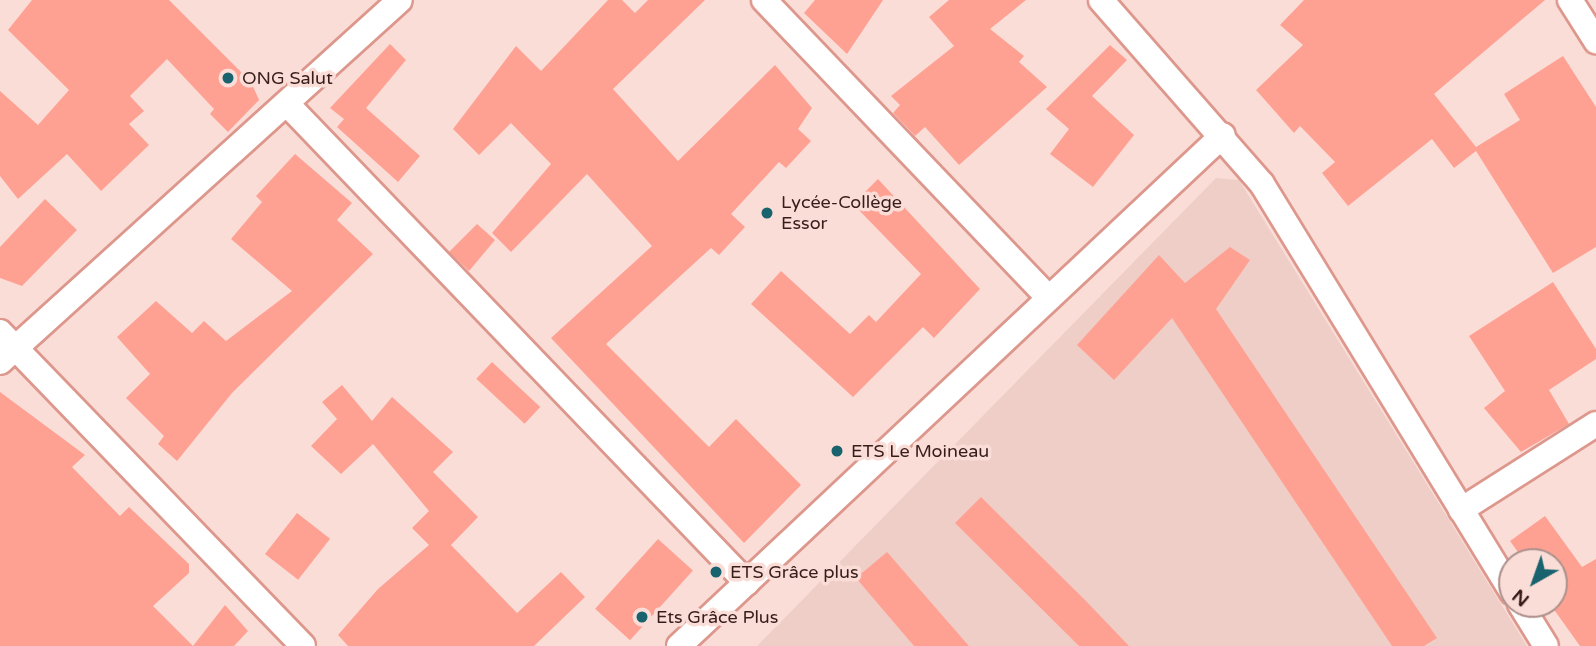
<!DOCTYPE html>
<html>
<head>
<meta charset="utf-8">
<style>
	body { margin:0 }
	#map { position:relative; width:1596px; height:646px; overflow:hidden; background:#fbddd8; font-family:"Varela Round",sans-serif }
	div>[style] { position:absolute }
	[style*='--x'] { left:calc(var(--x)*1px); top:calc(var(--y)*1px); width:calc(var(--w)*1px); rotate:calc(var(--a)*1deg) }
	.built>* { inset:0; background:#f0cec8 }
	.building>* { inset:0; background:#fea193; transform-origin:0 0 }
	.roads { filter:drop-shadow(2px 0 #dd978c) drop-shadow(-2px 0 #dd978c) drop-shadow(0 2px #dd978c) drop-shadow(0 -2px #dd978c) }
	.street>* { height:24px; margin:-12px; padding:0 12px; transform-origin:12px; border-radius:12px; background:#fff }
	.dots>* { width:19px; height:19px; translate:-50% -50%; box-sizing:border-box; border:4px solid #fbddd8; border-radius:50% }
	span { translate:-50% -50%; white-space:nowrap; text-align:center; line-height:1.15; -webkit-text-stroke:7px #fbddd8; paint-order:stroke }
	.poi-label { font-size:18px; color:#371c18 }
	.left { translate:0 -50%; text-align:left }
	.north { position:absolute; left:1498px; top:548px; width:70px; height:70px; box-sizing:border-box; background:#fbddd8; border:2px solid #ad908b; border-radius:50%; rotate:220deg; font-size:19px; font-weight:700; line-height:28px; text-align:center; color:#371c18 }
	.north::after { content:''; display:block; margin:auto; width:24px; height:32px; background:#18636e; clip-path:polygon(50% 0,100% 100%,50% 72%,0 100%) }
</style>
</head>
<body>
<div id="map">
	<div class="built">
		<i style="clip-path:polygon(1216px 178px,1239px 180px,1527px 646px,757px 646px)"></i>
	</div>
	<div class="building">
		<i style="clip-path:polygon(32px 0,169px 0,251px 82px,259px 100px,228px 132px,210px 114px,214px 109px,167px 59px,130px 96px,144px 111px,129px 124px,149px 145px,101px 191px,67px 154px,18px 199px,0 176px,0 91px,38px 125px,69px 90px,8px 30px)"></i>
		<i style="clip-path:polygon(608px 0,622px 0,635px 13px,648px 0,705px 0,613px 89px,678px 161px,775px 65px,812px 108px,798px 129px,811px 141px,786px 168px,779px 162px,731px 214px,745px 227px,719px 255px,711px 248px,606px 344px,709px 447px,736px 419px,801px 485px,744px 543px,551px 338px,652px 246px,587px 174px,511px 252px,492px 233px,551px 164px,511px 123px,479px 155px,453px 129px,516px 46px,541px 71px)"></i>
		<i style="clip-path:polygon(815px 0,883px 0,847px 54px,804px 13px)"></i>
		<i style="clip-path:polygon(949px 0,1026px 0,990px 29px,1024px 56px,1019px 62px,1047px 87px,959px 165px,925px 127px,915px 136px,893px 113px,900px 105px,891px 96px,954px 46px,929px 17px)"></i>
		<i style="clip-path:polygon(1304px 0,1545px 0,1434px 94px,1476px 147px,1520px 120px,1504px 94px,1563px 56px,1596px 107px,1596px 247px,1553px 273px,1476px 151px,1454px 168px,1432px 139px,1348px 206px,1322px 173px,1335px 162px,1300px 126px,1294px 133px,1256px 90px,1303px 45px,1280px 25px)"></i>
		<i style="clip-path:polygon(390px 44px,406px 60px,366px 108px,420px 156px,398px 182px,337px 127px,344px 119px,330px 108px)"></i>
		<i style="clip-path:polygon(1110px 45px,1127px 60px,1092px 96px,1134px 135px,1093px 187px,1050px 154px,1069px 129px,1046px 109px)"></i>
		<i style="clip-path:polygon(295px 154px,352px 203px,337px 220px,373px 254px,232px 393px,177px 461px,158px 444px,164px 436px,126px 398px,150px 374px,117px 337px,156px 301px,192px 333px,204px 321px,226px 341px,292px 291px,231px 239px,262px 202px,256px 196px)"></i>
		<i style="clip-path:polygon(878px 179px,980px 289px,934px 338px,923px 327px,853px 397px,751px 304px,781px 271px,850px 334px,869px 315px,876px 322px,921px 274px,853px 204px)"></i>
		<i style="clip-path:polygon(45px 199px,77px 230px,22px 286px,0 278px,0 247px)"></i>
		<i style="clip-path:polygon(477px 224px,495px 240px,469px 271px,449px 252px)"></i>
		<i style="clip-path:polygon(1230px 247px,1250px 260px,1216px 309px,1437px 638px,1424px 646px,1392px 646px,1172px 318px,1114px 380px,1077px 345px,1159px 255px,1185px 283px)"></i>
		<i style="clip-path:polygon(1553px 282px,1596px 349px,1596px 359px,1549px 390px,1569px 424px,1521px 452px,1484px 408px,1505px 391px,1469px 336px)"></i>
		<i style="left:492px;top:362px;width:66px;height:23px;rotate:43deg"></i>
		<i style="clip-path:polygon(342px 385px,372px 421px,392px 397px,453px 452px,433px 472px,478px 517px,451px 545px,517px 613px,561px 572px,585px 597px,534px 646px,348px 646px,338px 635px,378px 589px,429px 545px,412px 528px,429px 511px,373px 444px,341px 474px,311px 446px,337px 419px,322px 402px)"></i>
		<i style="clip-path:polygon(0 392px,85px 455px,72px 467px,120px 516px,129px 507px,189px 564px,189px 573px,153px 606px,193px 646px,225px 605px,248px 631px,234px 646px,0 646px)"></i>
		<i style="clip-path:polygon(981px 497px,1085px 600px,1129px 646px,1079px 646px,955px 523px)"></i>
		<i style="left:297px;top:513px;width:42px;height:52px;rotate:38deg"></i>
		<i style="clip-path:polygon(1545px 516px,1582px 567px,1596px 559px,1596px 646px,1580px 646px,1550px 604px,1554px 604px,1554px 562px,1525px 562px,1510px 541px)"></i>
		<i style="left:658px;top:539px;width:47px;height:94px;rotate:42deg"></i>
		<i style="clip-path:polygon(887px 552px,969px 646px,914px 646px,856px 578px)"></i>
	</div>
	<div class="roads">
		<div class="street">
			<i style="--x:764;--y:0;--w:411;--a:46.3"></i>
			<i style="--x:1101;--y:0;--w:244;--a:48.8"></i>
			<i style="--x:1262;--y:184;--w:479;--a:58.5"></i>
			<i style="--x:1570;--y:0;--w:49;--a:57.6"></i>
			<i style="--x:289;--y:106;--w:661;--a:46.16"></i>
			<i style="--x:0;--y:332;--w:436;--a:46"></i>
			<i style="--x:0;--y:362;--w:539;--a:-42.15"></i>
			<i style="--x:1461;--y:510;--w:160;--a:-32.5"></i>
			<i style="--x:1520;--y:604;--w:49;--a:58.2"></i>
			<i style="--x:679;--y:646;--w:746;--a:-43.21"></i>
		</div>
	</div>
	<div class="dots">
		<i style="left:228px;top:78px;background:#18636e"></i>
		<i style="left:767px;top:213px;background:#18636e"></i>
		<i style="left:837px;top:451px;background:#18636e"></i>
		<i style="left:716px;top:572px;background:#18636e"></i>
		<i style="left:642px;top:617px;background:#18636e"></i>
	</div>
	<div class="poi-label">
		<span class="left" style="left:242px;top:78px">ONG Salut</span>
		<span class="left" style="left:781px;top:213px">Lycée-Collège<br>Essor</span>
		<span class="left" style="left:851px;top:451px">ETS Le Moineau</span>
		<span class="left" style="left:730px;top:572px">ETS Grâce plus</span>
		<span class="left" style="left:656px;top:617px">Ets Grâce Plus</span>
	</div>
	<div class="north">N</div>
</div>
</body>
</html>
